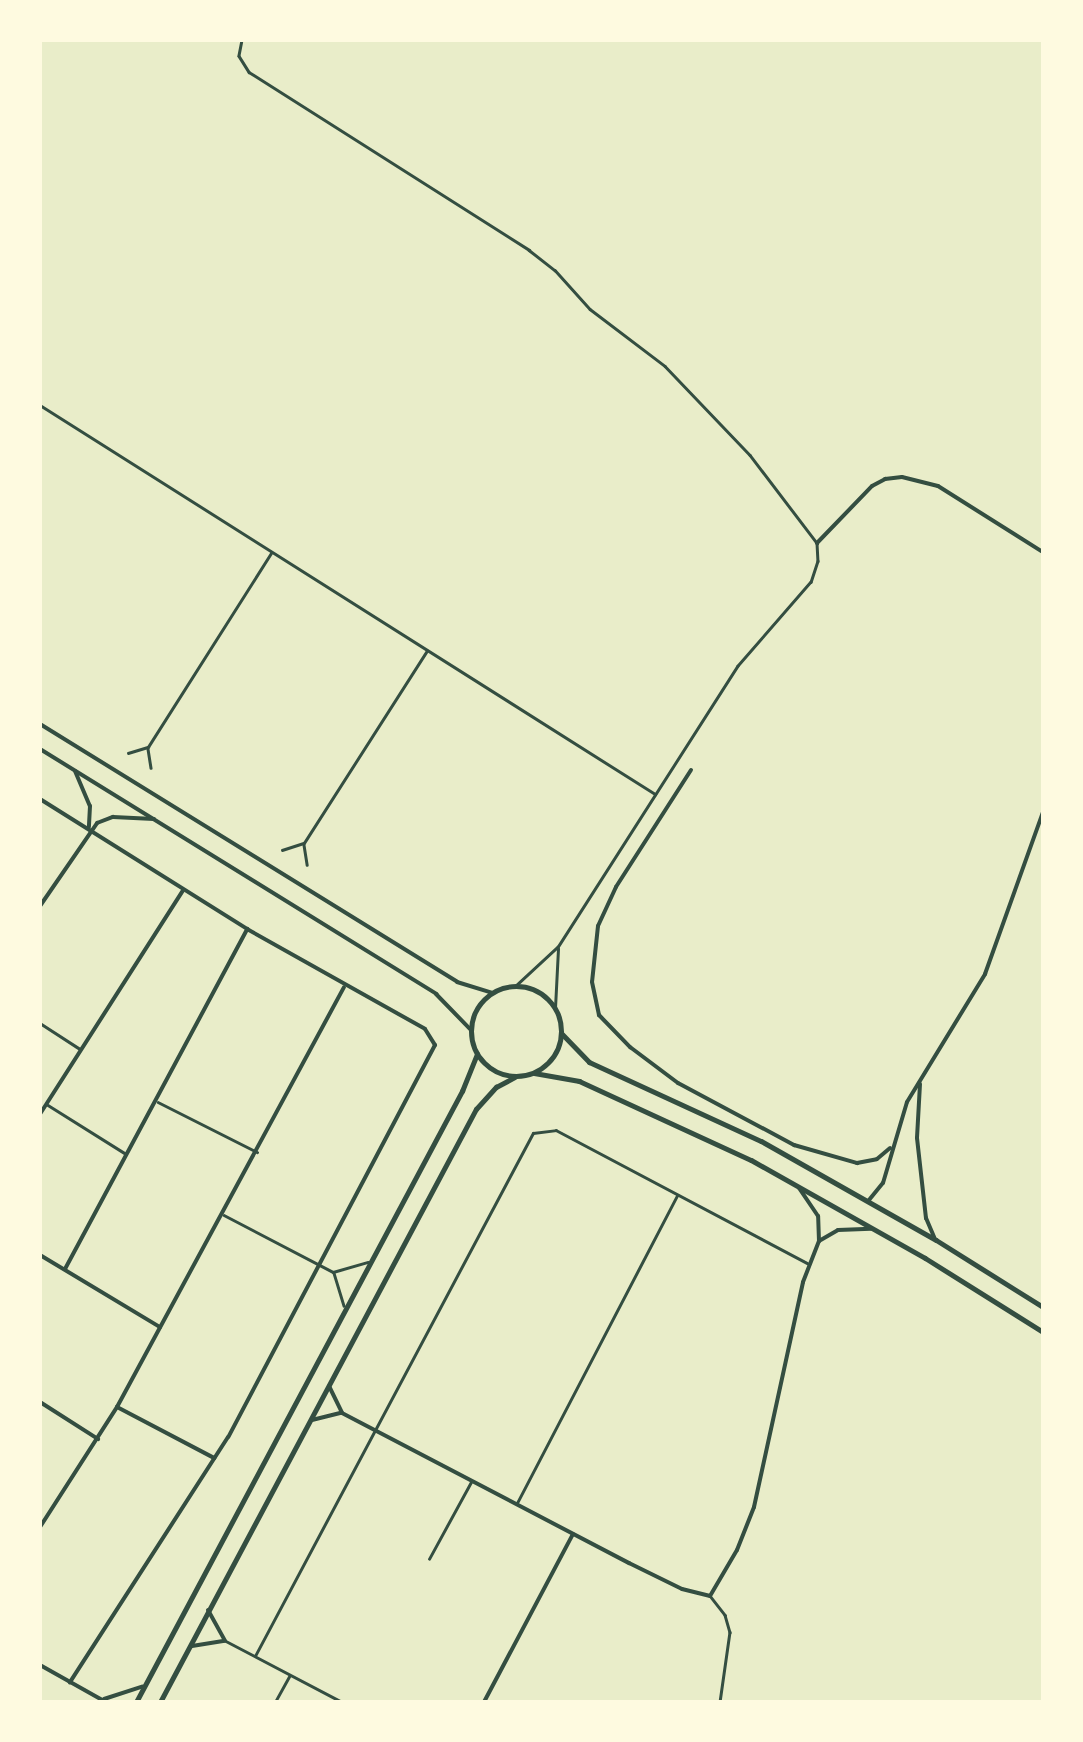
<!DOCTYPE html>
<html>
<head>
<meta charset="utf-8">
<style>
	body { margin:0 }
	#map { position:relative; width:1083px; height:1742px; overflow:hidden; background:#e9edc9; font-family:"Sofia Sans Condensed",sans-serif }
	div>[style] { position:absolute }
	[style*='--x'] { left:calc(var(--x)*1px); top:calc(var(--y)*1px); width:calc(var(--w)*1px); rotate:calc(var(--a)*1deg) }
	.service>* { height:2.5px; margin:-1.25px; padding:0 1.25px; transform-origin:1.25px; border-radius:1.25px; background:#344e41 }
	.minor>* { height:4px; margin:-2px; padding:0 2px; transform-origin:2px; border-radius:2px; background:#344e41 }
	.tertiary>* { height:5px; margin:-2.5px; padding:0 2.5px; transform-origin:2.5px; border-radius:2.5px; background:#344e41 }
	.tertiary>.ring { margin:-2.5px; padding:0; box-sizing:content-box; background:none; border:5px solid #344e41; border-radius:50% }
	span { translate:-50% -50%; white-space:nowrap; text-align:center; line-height:1.15; -webkit-text-stroke:10px #fefae0; paint-order:stroke }
	.frame { position:absolute; inset:0; border:42px solid #fefae0; pointer-events:none }
</style>
</head>
<body>
<div id="map">
	<div class="service">
		<i style="--x:242;--y:40;--w:16;--a:101"></i>
		<i style="--x:239;--y:56;--w:19;--a:58"></i>
		<i style="--x:249;--y:72;--w:332;--a:32.4"></i>
		<i style="--x:529;--y:250;--w:33;--a:38"></i>
		<i style="--x:555;--y:270;--w:52;--a:48.1"></i>
		<i style="--x:590;--y:309;--w:94;--a:37.2"></i>
		<i style="--x:665;--y:366;--w:123;--a:46.3"></i>
		<i style="--x:750;--y:455;--w:111;--a:52.7"></i>
		<i style="--x:817;--y:543;--w:18;--a:87"></i>
		<i style="--x:818;--y:561;--w:22;--a:108"></i>
		<i style="--x:811;--y:582;--w:111;--a:131"></i>
		<i style="--x:738;--y:666;--w:334;--a:122.6"></i>
		<i style="--x:558;--y:947;--w:57;--a:137.1"></i>
		<i style="--x:40;--y:405;--w:728;--a:32.31"></i>
		<i style="--x:148;--y:749;--w:19;--a:81"></i>
		<i style="--x:128;--y:753;--w:21;--a:-17"></i>
		<i style="--x:148;--y:747;--w:230;--a:-57.6"></i>
		<i style="--x:304;--y:845;--w:20;--a:81"></i>
		<i style="--x:282;--y:850;--w:23;--a:-18"></i>
		<i style="--x:304;--y:843;--w:228;--a:-57.4"></i>
		<i style="--x:555;--y:1008;--w:59;--a:-87.1"></i>
		<i style="--x:40;--y:1023;--w:48;--a:33"></i>
		<i style="--x:158;--y:1102;--w:111;--a:26.8"></i>
		<i style="--x:48;--y:1105;--w:92;--a:32.1"></i>
		<i style="--x:224;--y:1215;--w:123;--a:27.6"></i>
		<i style="--x:333;--y:1272;--w:36;--a:-16"></i>
		<i style="--x:334;--y:1273;--w:34;--a:73"></i>
		<i style="--x:517;--y:1503;--w:347;--a:-62.5"></i>
		<i style="--x:429;--y:1559;--w:88;--a:-61.4"></i>
		<i style="--x:711;--y:1597;--w:23;--a:52"></i>
		<i style="--x:725;--y:1615;--w:18;--a:74"></i>
		<i style="--x:730;--y:1632;--w:71;--a:98.1"></i>
		<i style="--x:226;--y:1641;--w:131;--a:27.7"></i>
		<i style="--x:255;--y:1656;--w:592;--a:-62.01"></i>
		<i style="--x:533;--y:1133;--w:23;--a:-7"></i>
		<i style="--x:556;--y:1130;--w:284;--a:27.9"></i>
		<i style="--x:275;--y:1702;--w:29;--a:-61"></i>
	</div>
	<div class="minor">
		<i style="--x:817;--y:543;--w:79;--a:-46"></i>
		<i style="--x:872;--y:486;--w:15;--a:-28"></i>
		<i style="--x:885;--y:479;--w:17;--a:-7"></i>
		<i style="--x:902;--y:477;--w:37;--a:14"></i>
		<i style="--x:938;--y:486;--w:124;--a:32.2"></i>
		<i style="--x:40;--y:724;--w:490;--a:31.7"></i>
		<i style="--x:457;--y:982;--w:37;--a:17"></i>
		<i style="--x:40;--y:749;--w:466;--a:31.7"></i>
		<i style="--x:436;--y:994;--w:50;--a:45.8"></i>
		<i style="--x:691;--y:770;--w:139;--a:122.7"></i>
		<i style="--x:616;--y:887;--w:43;--a:114.8"></i>
		<i style="--x:598;--y:926;--w:56;--a:96.1"></i>
		<i style="--x:592;--y:982;--w:34;--a:78"></i>
		<i style="--x:599;--y:1015;--w:45;--a:45.9"></i>
		<i style="--x:630;--y:1047;--w:60;--a:36.9"></i>
		<i style="--x:678;--y:1083;--w:132;--a:28.1"></i>
		<i style="--x:794;--y:1145;--w:66;--a:15.9"></i>
		<i style="--x:857;--y:1163;--w:20;--a:-11"></i>
		<i style="--x:877;--y:1159;--w:17;--a:-40"></i>
		<i style="--x:75;--y:771;--w:38;--a:67"></i>
		<i style="--x:90;--y:806;--w:21;--a:93"></i>
		<i style="--x:40;--y:799;--w:244;--a:32.1"></i>
		<i style="--x:247;--y:929;--w:204;--a:29.3"></i>
		<i style="--x:425;--y:1029;--w:19;--a:58"></i>
		<i style="--x:435;--y:1045;--w:443;--a:117.8"></i>
		<i style="--x:228;--y:1437;--w:292;--a:122.8"></i>
		<i style="--x:40;--y:906;--w:101;--a:-55.5"></i>
		<i style="--x:97;--y:823;--w:17;--a:-21"></i>
		<i style="--x:113;--y:817;--w:41;--a:2.8"></i>
		<i style="--x:920;--y:1084;--w:54;--a:93.2"></i>
		<i style="--x:917;--y:1138;--w:81;--a:83.6"></i>
		<i style="--x:926;--y:1218;--w:21;--a:67"></i>
		<i style="--x:40;--y:1114;--w:266;--a:-57.4"></i>
		<i style="--x:869;--y:1200;--w:22;--a:-51"></i>
		<i style="--x:883;--y:1183;--w:84;--a:-73.5"></i>
		<i style="--x:907;--y:1102;--w:150;--a:-58.6"></i>
		<i style="--x:985;--y:974;--w:172;--a:-70.3"></i>
		<i style="--x:819;--y:1241;--w:22;--a:-30"></i>
		<i style="--x:838;--y:1230;--w:33;--a:-2"></i>
		<i style="--x:40;--y:1255;--w:140;--a:31"></i>
		<i style="--x:65;--y:1269;--w:386;--a:-61.8"></i>
		<i style="--x:329;--y:1386;--w:30;--a:64"></i>
		<i style="--x:342;--y:1413;--w:324;--a:27.6"></i>
		<i style="--x:629;--y:1563;--w:59;--a:26.1"></i>
		<i style="--x:682;--y:1589;--w:29;--a:14"></i>
		<i style="--x:710;--y:1596;--w:53;--a:-59.6"></i>
		<i style="--x:737;--y:1550;--w:46;--a:-68.4"></i>
		<i style="--x:754;--y:1507;--w:230;--a:-77.7"></i>
		<i style="--x:803;--y:1282;--w:44;--a:-68.7"></i>
		<i style="--x:819;--y:1241;--w:25;--a:-92"></i>
		<i style="--x:818;--y:1216;--w:34;--a:-124"></i>
		<i style="--x:40;--y:1402;--w:69;--a:32.5"></i>
		<i style="--x:117;--y:1407;--w:110;--a:27.7"></i>
		<i style="--x:312;--y:1420;--w:30;--a:-14"></i>
		<i style="--x:40;--y:1527;--w:143;--a:-57.3"></i>
		<i style="--x:117;--y:1407;--w:477;--a:-61.6"></i>
		<i style="--x:208;--y:1610;--w:35;--a:61"></i>
		<i style="--x:192;--y:1646;--w:33;--a:-9"></i>
		<i style="--x:40;--y:1665;--w:76;--a:29.3"></i>
		<i style="--x:104;--y:1699;--w:40;--a:-18"></i>
		<i style="--x:484;--y:1702;--w:190;--a:-62.1"></i>
	</div>
	<div class="tertiary">
		<i class="ring" style="left:471px;top:986px;width:85px;height:85px"></i>
		<i style="--x:562;--y:1034;--w:39;--a:46"></i>
		<i style="--x:589;--y:1062;--w:189;--a:24.7"></i>
		<i style="--x:761;--y:1141;--w:201;--a:29.5"></i>
		<i style="--x:936;--y:1240;--w:126;--a:32.1"></i>
		<i style="--x:534;--y:1073;--w:46;--a:10.1"></i>
		<i style="--x:579;--y:1081;--w:189;--a:24.7"></i>
		<i style="--x:751;--y:1160;--w:200;--a:29.4"></i>
		<i style="--x:925;--y:1258;--w:139;--a:32.1"></i>
		<i style="--x:136;--y:1702;--w:693;--a:-61.92"></i>
		<i style="--x:462;--y:1091;--w:40;--a:-68"></i>
		<i style="--x:160;--y:1702;--w:672;--a:-61.95"></i>
		<i style="--x:476;--y:1109;--w:30;--a:-48"></i>
		<i style="--x:496;--y:1087;--w:21;--a:-28"></i>
	</div>
	<div class="frame"></div>
</div>
</body>
</html>
